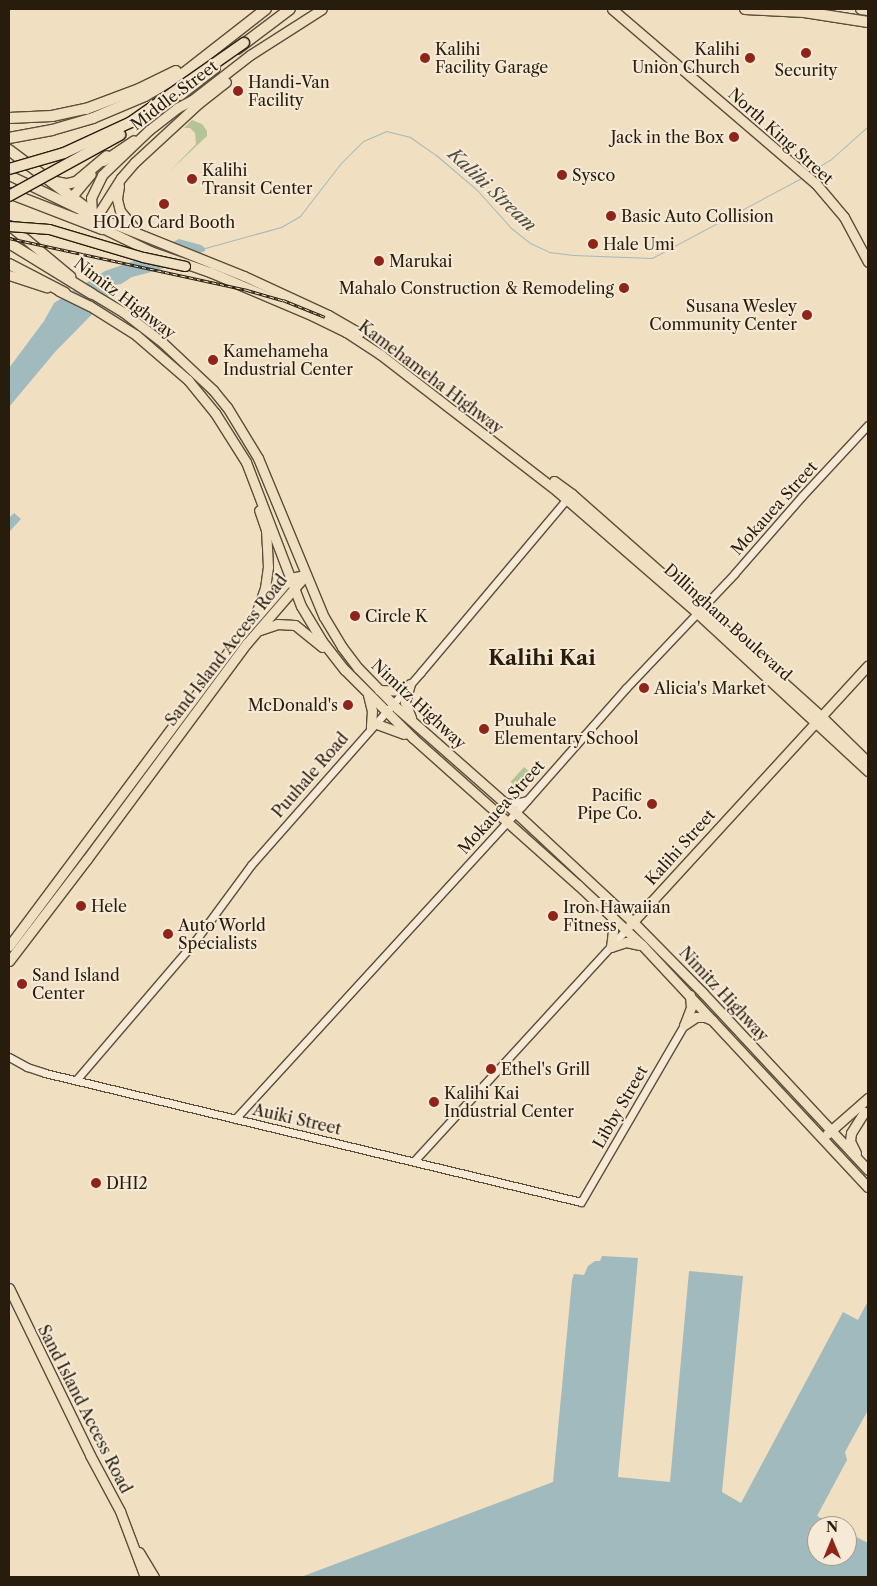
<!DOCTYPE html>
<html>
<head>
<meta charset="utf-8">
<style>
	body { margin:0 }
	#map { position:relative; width:877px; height:1586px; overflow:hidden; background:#f1dfc1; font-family:"Libre Caslon Text",serif }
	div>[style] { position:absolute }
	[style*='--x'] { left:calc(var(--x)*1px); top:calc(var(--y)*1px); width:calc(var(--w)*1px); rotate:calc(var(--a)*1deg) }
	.green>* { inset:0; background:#b5c397; transform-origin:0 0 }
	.water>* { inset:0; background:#a0babe }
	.stream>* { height:1px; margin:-0.5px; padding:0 0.5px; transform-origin:0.5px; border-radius:0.5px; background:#a0babe }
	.roads { filter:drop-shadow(1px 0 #5a4e3a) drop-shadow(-1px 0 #5a4e3a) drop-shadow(0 1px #5a4e3a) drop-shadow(0 -1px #5a4e3a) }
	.minor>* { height:7px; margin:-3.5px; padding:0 3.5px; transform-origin:3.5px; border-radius:3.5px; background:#f6ead7 }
	.major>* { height:9px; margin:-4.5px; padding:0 4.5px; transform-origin:4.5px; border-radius:4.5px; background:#f1dfc1 }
	.highway>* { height:10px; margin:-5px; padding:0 5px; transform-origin:5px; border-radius:5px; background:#f1dfc1 }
	.rail>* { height:3px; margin-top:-1.5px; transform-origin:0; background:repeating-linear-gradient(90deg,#f6ead7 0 4px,#281d0d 0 8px); box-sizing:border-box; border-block:1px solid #281d0d }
	.bridges { filter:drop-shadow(1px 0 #281d0d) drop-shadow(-1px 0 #281d0d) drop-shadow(0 1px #281d0d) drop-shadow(0 -1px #281d0d) }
	.major-bridge>* { height:9px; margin:-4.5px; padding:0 4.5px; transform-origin:4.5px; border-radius:4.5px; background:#f1dfc1 }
	.highway-bridge>* { height:10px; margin:-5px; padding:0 5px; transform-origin:5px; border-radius:5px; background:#f1dfc1 }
	.dots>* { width:14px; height:14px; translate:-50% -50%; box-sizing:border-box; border:2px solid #f6ead7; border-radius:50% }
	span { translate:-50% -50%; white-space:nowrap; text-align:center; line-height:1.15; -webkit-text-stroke:4px #f6ead7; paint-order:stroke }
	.poi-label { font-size:16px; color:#281d0d }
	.left { translate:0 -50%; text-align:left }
	.right { translate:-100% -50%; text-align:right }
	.street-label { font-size:16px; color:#281d0d }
	.water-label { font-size:18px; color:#4c4c42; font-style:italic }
	.district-label { font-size:21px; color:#281d0d; font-weight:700 }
	.frame { position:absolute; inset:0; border:10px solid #281d0d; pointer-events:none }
	.north { position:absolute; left:807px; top:1516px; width:50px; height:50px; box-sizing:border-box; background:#f6ead7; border:1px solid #a49886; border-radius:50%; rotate:0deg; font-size:14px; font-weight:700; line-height:20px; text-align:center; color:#281d0d }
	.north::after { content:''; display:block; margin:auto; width:18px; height:22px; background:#8f2418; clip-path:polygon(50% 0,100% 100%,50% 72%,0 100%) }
</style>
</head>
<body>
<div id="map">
	<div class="green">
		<i style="clip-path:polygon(192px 120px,202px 124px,207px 131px,207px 136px,170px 171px,196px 144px,195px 133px,190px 128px,184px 128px)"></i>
		<i style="clip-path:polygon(380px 335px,396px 346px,395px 353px,382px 344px)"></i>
		<i style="left:524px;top:767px;width:15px;height:20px;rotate:42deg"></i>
		<i style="clip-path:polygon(146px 768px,148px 770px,91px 846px,86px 849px)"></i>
	</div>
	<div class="water">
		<i style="clip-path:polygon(179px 239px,201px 245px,205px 248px,205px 251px,159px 270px,132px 277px,121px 284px,113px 285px,107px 299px,55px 352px,9px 407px,9px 368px,44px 321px,54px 303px,105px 271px,134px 261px)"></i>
		<i style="clip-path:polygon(14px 513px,21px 519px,9px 532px,9px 518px)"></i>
		<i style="clip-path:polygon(602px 1256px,638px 1258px,618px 1477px,670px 1482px,689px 1271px,743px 1276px,722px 1492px,741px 1503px,843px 1312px,858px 1320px,868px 1301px,868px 1410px,845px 1452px,847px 1460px,817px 1516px,836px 1526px,817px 1526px,817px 1556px,847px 1556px,847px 1532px,868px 1543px,868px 1577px,301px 1577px,553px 1482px,572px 1280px,574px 1274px,584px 1275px,588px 1266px,595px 1261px,600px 1261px)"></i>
	</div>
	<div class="stream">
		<i style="--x:808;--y:173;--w:26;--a:-31"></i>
		<i style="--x:830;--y:160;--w:51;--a:-41.8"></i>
		<i style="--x:205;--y:248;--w:79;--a:-15.4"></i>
		<i style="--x:281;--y:227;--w:22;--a:-30"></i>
		<i style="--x:300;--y:216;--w:67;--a:-52.3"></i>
		<i style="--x:341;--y:163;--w:31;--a:-45"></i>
		<i style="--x:363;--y:141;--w:25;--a:-23"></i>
		<i style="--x:386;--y:131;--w:25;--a:14"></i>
		<i style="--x:410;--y:137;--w:32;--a:35"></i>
		<i style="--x:436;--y:155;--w:54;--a:40.5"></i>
		<i style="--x:477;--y:190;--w:51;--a:48.2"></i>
		<i style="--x:511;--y:228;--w:24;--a:38"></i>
		<i style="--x:530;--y:243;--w:21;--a:25"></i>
		<i style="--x:549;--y:252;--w:24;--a:7"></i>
		<i style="--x:573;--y:255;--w:79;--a:2.2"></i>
		<i style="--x:652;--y:258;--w:171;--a:-28.2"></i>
	</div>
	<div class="roads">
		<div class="minor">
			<i style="--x:503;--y:802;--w:12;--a:5"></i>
			<i style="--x:515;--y:803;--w:12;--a:-14"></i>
			<i style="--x:9;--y:1057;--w:21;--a:29"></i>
			<i style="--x:27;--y:1067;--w:19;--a:18"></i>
			<i style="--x:45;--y:1073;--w:551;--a:13.53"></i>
			<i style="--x:581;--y:1202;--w:205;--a:-59.8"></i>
			<i style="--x:76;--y:1080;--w:183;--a:-49.4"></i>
			<i style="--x:195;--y:941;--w:94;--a:-53.6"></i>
			<i style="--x:251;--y:865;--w:257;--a:-48.6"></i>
			<i style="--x:421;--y:672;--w:230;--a:-49.9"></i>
			<i style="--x:235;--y:1119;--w:425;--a:-47.5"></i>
			<i style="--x:522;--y:806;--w:157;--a:-48.6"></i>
			<i style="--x:626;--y:688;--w:157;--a:-46.5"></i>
			<i style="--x:734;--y:574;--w:103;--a:-48.9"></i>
			<i style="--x:802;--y:496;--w:97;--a:-47.1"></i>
			<i style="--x:414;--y:1161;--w:312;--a:-47.5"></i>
		</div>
		<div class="major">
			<i style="--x:612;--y:9;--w:270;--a:40.6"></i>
			<i style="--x:817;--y:185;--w:42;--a:49.8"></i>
			<i style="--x:844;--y:217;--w:51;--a:61.9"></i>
			<i style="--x:103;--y:161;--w:37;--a:-34"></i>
			<i style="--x:9;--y:175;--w:92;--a:25.7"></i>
			<i style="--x:92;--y:215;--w:164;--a:21.9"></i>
			<i style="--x:244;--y:276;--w:93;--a:24.9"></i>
			<i style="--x:328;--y:315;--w:36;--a:30"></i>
			<i style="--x:119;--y:186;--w:13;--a:99"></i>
			<i style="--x:117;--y:199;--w:12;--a:76"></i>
			<i style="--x:120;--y:211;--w:23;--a:50"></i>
			<i style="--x:65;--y:199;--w:10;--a:-29"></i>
			<i style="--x:74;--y:194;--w:26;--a:-50"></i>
			<i style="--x:92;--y:215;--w:17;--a:-93"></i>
			<i style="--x:91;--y:198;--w:25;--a:-64"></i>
			<i style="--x:102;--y:175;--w:65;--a:-43.8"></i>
			<i style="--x:149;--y:130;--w:36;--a:-38"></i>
			<i style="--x:177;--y:108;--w:17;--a:-28"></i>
			<i style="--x:192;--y:100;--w:73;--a:-37.8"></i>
			<i style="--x:250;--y:55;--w:85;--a:-32.6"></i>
			<i style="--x:97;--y:216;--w:45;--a:-57.7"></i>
			<i style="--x:121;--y:178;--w:21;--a:-49"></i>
			<i style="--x:135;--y:162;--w:87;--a:-42.7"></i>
			<i style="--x:199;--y:103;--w:34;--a:-38"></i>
			<i style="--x:9;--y:225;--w:80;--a:39.9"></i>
			<i style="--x:98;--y:226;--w:58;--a:25.7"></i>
			<i style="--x:150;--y:251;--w:64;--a:19.3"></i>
			<i style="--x:210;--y:272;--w:112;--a:23.1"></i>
			<i style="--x:313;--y:316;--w:37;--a:26"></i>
			<i style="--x:346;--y:332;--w:42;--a:33.3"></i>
			<i style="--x:381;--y:355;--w:222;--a:37.7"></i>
			<i style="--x:557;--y:491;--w:184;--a:41"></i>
			<i style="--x:696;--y:612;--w:234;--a:42.8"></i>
			<i style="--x:9;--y:275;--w:40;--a:18"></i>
			<i style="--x:59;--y:291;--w:34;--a:26"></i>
			<i style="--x:90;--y:306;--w:54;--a:32.2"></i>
			<i style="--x:136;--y:335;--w:69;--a:40.9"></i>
			<i style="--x:188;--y:380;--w:43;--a:50.7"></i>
			<i style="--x:215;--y:413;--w:58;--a:57.7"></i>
			<i style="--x:246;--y:462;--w:154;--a:69.1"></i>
			<i style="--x:301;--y:606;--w:41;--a:59"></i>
			<i style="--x:322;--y:641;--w:37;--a:52"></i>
			<i style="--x:345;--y:670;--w:96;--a:45"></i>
			<i style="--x:413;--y:738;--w:221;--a:41.7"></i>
			<i style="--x:578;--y:885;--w:88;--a:43.2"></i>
			<i style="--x:642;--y:945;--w:331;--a:47"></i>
			<i style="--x:88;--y:291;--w:41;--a:31"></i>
			<i style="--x:123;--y:312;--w:49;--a:37.6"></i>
			<i style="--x:162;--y:342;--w:70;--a:43.3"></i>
			<i style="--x:213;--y:390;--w:22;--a:51"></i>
			<i style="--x:227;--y:407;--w:60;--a:58.7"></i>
			<i style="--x:258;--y:458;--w:172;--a:67.5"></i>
			<i style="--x:324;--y:617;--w:35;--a:59"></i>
			<i style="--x:342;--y:647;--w:26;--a:53"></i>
			<i style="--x:358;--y:668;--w:56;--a:45.7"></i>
			<i style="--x:397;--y:708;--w:159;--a:41.4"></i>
			<i style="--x:516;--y:813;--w:160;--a:43"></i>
			<i style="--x:633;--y:922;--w:100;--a:45.4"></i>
			<i style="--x:703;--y:993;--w:242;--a:47"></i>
			<i style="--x:554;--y:481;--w:22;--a:36"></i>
			<i style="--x:572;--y:494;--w:172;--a:41.5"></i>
			<i style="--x:701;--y:608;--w:161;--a:42"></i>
			<i style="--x:821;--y:716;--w:66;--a:44.4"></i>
			<i style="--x:256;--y:614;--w:28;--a:-71"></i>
			<i style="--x:265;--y:588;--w:21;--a:-82"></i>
			<i style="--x:268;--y:567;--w:37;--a:-93"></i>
			<i style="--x:266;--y:530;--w:21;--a:-109"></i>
			<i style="--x:260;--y:630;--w:18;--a:-19"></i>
			<i style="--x:277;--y:624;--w:18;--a:3"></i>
			<i style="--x:295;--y:625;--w:35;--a:39"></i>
			<i style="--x:410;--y:684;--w:19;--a:106"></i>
			<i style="--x:405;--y:702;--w:17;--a:69"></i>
			<i style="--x:379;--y:690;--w:25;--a:2"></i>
			<i style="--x:368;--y:695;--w:16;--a:76"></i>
			<i style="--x:372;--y:711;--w:16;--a:94"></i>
			<i style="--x:374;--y:723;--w:32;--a:20"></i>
			<i style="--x:630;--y:925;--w:352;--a:-47.5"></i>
			<i style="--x:9;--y:946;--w:387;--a:-53.3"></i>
			<i style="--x:240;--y:636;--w:77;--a:-49.2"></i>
			<i style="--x:290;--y:578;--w:16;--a:-11"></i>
			<i style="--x:611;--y:947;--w:16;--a:-18"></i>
			<i style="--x:626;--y:942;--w:13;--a:13"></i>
			<i style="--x:611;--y:947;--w:17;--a:-83"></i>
			<i style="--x:613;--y:930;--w:11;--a:-95"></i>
			<i style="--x:9;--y:961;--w:128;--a:-52.6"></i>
			<i style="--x:87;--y:859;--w:269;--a:-53.5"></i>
			<i style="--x:247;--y:643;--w:90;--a:-49.1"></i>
			<i style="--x:685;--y:1023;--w:17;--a:-69"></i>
			<i style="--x:691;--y:1007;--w:12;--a:-95"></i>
			<i style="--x:684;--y:1025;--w:14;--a:-34"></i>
			<i style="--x:696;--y:1017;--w:9;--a:0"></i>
			<i style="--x:705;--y:1017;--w:8;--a:23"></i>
			<i style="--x:827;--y:1134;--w:55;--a:-41.3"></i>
			<i style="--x:856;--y:1153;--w:13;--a:-117"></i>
			<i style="--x:850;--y:1141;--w:8;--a:-83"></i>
			<i style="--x:851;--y:1133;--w:25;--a:-58"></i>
			<i style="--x:9;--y:1288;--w:186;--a:64.1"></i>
			<i style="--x:90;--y:1455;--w:64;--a:61.8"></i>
			<i style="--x:120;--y:1511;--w:71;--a:69.3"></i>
			<i style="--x:139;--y:1552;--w:29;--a:59"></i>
		</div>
		<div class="highway">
			<i style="--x:745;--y:9;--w:59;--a:2.9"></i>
			<i style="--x:804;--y:12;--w:65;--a:8.9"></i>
			<i style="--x:861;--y:9;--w:7;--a:8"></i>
			<i style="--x:237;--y:49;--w:66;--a:-37"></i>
			<i style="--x:180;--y:95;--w:44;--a:-37.6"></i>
			<i style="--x:9;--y:118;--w:43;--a:-2.7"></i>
			<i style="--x:52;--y:116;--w:35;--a:-12"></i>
			<i style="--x:86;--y:109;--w:57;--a:-20.7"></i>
			<i style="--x:139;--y:89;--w:41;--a:-25.9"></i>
			<i style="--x:9;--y:138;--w:44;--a:-10.5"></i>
			<i style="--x:52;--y:130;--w:43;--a:-16.3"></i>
			<i style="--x:93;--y:118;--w:56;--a:-22.9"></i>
			<i style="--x:145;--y:96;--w:45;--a:-30.5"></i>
			<i style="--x:184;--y:73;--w:104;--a:-38"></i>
			<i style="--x:9;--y:150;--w:110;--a:36.9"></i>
			<i style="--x:97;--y:216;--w:8;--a:150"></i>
			<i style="--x:90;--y:220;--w:12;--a:-175"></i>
			<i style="--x:51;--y:181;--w:16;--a:11"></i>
			<i style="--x:67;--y:184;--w:9;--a:-13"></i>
			<i style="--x:76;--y:182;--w:40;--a:-40"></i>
			<i style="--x:9;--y:193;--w:100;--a:21.2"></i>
			<i style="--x:9;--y:243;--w:97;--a:31.6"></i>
			<i style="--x:9;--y:264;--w:63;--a:27.4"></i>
		</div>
	</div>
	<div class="rail">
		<i style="--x:9;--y:238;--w:244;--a:12.3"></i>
		<i style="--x:247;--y:290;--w:37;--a:16"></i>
		<i style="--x:283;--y:300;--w:45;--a:22"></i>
	</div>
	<div class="bridges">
		<div class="major-bridge">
			<i style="--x:9;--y:226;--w:40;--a:4.3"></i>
			<i style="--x:49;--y:229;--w:98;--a:16.6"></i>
			<i style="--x:143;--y:257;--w:43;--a:12.1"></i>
		</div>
		<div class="highway-bridge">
			<i style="--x:9;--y:169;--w:57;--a:-16.2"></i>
			<i style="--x:64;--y:153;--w:74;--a:-24.8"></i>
			<i style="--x:131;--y:122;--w:138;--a:-35"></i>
			<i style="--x:9;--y:196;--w:127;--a:-28.8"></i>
		</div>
	</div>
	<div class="dots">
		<i style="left:806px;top:53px;background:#8f2418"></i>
		<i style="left:425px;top:58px;background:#8f2418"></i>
		<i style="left:750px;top:58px;background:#8f2418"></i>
		<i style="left:238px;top:91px;background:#8f2418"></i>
		<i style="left:734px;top:137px;background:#8f2418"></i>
		<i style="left:562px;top:175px;background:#8f2418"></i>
		<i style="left:192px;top:179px;background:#8f2418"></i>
		<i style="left:164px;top:204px;background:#8f2418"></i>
		<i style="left:611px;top:216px;background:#8f2418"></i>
		<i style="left:593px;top:244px;background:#8f2418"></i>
		<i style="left:379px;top:261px;background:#8f2418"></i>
		<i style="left:624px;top:288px;background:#8f2418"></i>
		<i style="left:807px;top:315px;background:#8f2418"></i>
		<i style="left:213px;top:360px;background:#8f2418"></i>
		<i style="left:355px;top:616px;background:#8f2418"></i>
		<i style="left:644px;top:688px;background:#8f2418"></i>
		<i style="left:348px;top:705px;background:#8f2418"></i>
		<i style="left:484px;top:729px;background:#8f2418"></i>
		<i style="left:652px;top:804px;background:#8f2418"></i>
		<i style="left:81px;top:906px;background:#8f2418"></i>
		<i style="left:553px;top:916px;background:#8f2418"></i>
		<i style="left:168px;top:934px;background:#8f2418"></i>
		<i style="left:22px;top:984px;background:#8f2418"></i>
		<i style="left:491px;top:1069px;background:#8f2418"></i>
		<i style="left:434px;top:1102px;background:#8f2418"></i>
		<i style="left:96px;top:1183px;background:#8f2418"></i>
	</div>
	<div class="poi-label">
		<span class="left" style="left:435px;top:58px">Kalihi<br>Facility Garage</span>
		<span class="right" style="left:740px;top:58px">Kalihi<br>Union Church</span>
		<span style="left:806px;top:70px">Security</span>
		<span class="left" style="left:248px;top:91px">Handi-Van<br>Facility</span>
		<span class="right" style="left:724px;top:137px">Jack in the Box</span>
		<span class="left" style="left:202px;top:179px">Kalihi<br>Transit Center</span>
		<span class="left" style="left:572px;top:175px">Sysco</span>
		<span class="left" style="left:621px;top:216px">Basic Auto Collision</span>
		<span style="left:164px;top:222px">HOLO Card Booth</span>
		<span class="left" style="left:603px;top:244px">Hale Umi</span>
		<span class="left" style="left:389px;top:261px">Marukai</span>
		<span class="right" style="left:614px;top:288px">Mahalo Construction &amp; Remodeling</span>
		<span class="right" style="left:797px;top:315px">Susana Wesley<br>Community Center</span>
		<span class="left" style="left:223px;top:360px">Kamehameha<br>Industrial Center</span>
		<span class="left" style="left:365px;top:616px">Circle K</span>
		<span class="left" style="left:654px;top:688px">Alicia's Market</span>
		<span class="right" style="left:338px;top:705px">McDonald's</span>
		<span class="left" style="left:494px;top:729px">Puuhale<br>Elementary School</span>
		<span class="right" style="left:642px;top:804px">Pacific<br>Pipe Co.</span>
		<span class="left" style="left:91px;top:906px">Hele</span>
		<span class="left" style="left:563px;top:916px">Iron Hawaiian<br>Fitness</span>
		<span class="left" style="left:178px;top:934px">Auto World<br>Specialists</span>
		<span class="left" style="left:32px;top:984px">Sand Island<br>Center</span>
		<span class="left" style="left:501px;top:1069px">Ethel's Grill</span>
		<span class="left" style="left:444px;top:1102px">Kalihi Kai<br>Industrial Center</span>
		<span class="left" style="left:106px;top:1183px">DHI2</span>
	</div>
	<div class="street-label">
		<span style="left:174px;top:95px;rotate:-37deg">Middle Street</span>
		<span style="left:781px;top:136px;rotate:42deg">North King Street</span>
		<span style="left:125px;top:298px;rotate:37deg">Nimitz Highway</span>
		<span style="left:431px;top:377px;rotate:37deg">Kamehameha Highway</span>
		<span style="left:774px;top:508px;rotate:-48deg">Mokauea Street</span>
		<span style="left:728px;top:622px;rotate:42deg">Dillingham Boulevard</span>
		<span style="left:226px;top:650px;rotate:-52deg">Sand Island Access Road</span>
		<span style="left:419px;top:704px;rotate:43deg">Nimitz Highway</span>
		<span style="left:310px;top:775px;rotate:-49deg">Puuhale Road</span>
		<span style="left:501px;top:807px;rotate:-48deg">Mokauea Street</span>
		<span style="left:680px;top:847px;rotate:-48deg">Kalihi Street</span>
		<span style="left:724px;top:994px;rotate:47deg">Nimitz Highway</span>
		<span style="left:620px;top:1107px;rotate:-60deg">Libby Street</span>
		<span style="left:297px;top:1119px;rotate:13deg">Auiki Street</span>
		<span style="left:85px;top:1409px;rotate:63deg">Sand Island Access Road</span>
	</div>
	<div class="water-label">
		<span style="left:492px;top:190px;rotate:43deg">Kalihi Stream</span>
	</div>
	<div class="district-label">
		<span style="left:542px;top:658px">Kalihi Kai</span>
	</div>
	<div class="frame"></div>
	<div class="north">N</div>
</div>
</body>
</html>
